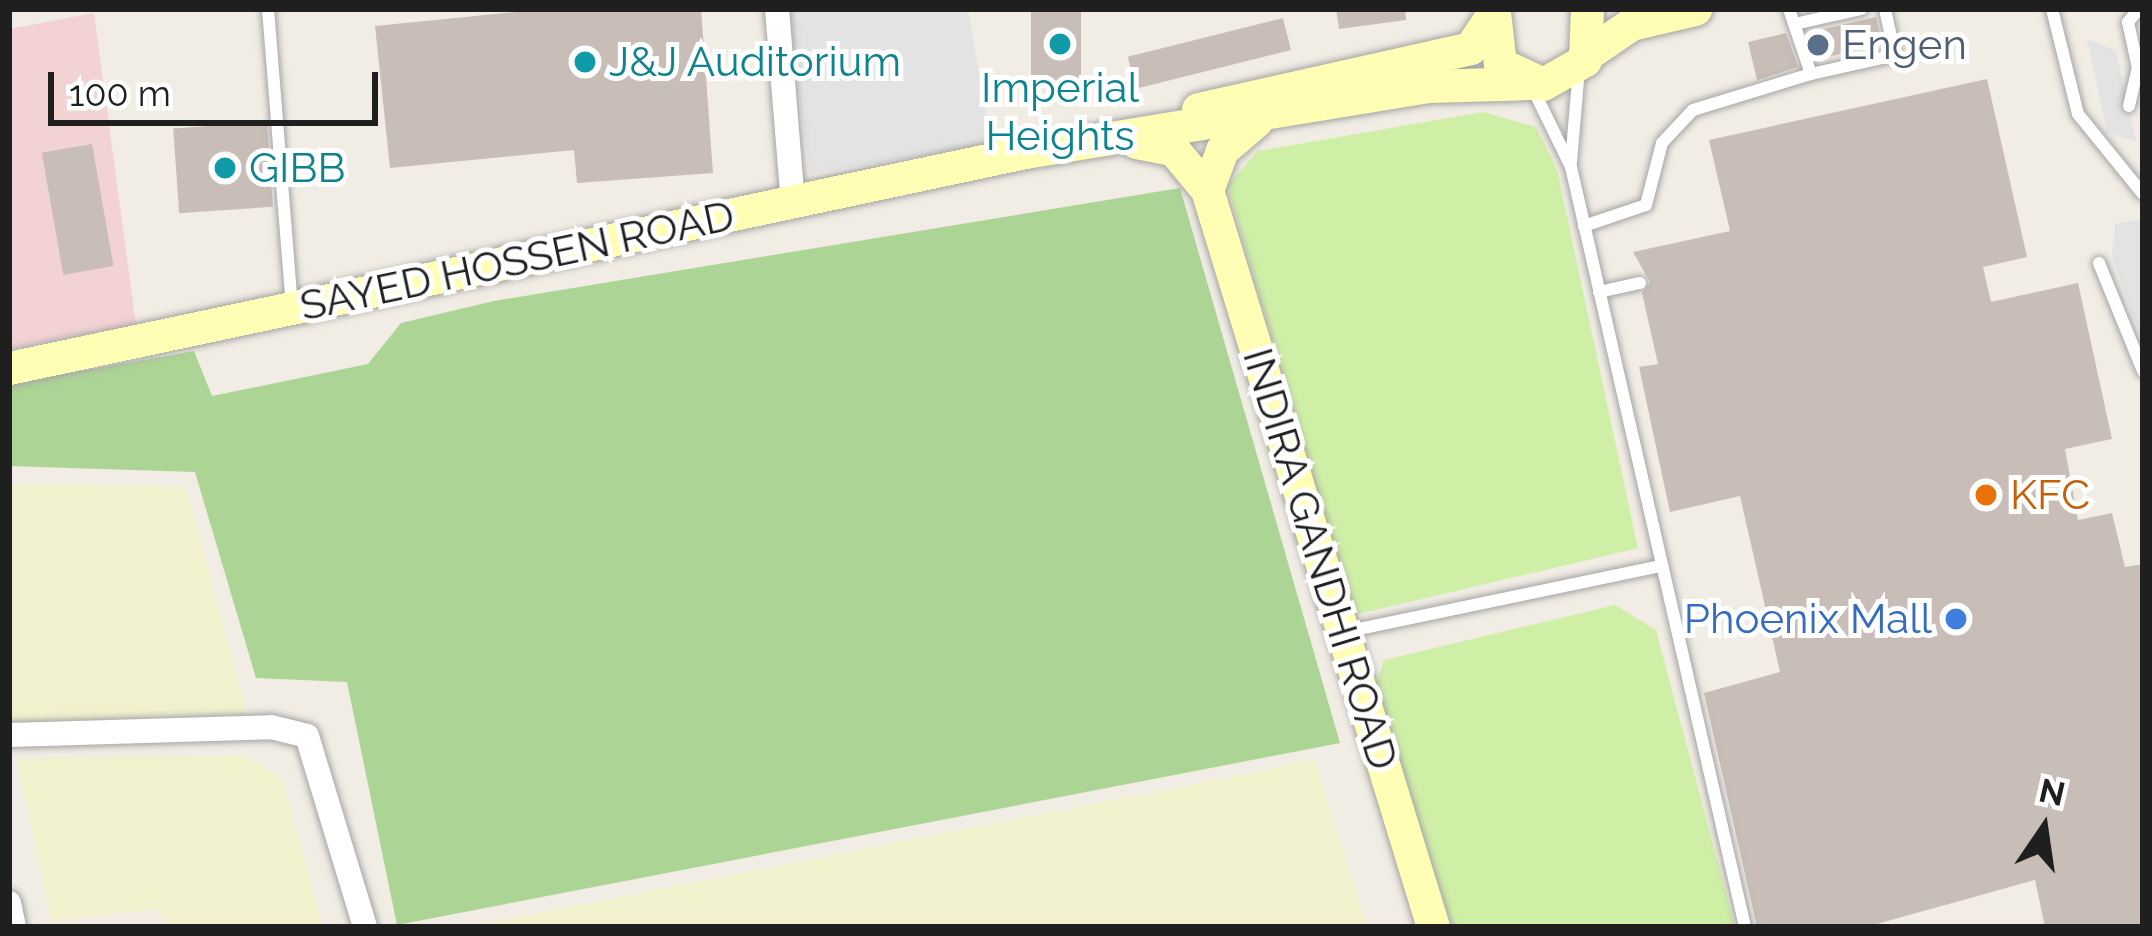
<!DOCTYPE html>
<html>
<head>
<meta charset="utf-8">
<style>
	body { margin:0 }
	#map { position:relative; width:2152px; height:936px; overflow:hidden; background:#f1ece4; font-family:Raleway,sans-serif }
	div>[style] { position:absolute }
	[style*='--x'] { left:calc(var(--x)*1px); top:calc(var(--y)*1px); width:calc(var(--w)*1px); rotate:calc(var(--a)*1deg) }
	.commercial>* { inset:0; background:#f3d2d3 }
	.farmland>* { inset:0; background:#f1f1ce }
	.grass>* { inset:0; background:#cfefa6 }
	.forest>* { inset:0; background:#acd495 }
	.parking>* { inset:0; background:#e3e3e3 }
	.building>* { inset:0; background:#c9beb7; transform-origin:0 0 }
	.roads { filter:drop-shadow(0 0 3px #a6a6a6) drop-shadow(0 0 3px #a6a6a6) }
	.lane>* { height:12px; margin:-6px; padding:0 6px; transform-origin:6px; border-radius:6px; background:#fff }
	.street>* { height:24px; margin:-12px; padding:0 12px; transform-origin:12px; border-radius:12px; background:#fff }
	.secondary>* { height:33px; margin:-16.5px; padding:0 16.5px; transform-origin:16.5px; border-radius:16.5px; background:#fffeb4 }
	.dots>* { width:33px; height:33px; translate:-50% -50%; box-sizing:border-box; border:6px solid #fff; border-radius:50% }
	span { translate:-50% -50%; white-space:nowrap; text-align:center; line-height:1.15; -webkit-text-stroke:10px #fff; paint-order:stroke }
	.service-label { font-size:42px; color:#4e5e75 }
	.left { translate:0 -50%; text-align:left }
	.culture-label { font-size:42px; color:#0d838f }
	.street-label { font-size:42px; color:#1f1f1f }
	.food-label { font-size:42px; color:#c56008 }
	.shop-label { font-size:42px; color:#366cbe }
	.right { translate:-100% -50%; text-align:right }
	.frame { position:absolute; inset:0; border:12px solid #1f1f1f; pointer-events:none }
	.north { position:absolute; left:1984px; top:768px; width:120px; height:120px; -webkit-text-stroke:9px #fff; paint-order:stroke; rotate:13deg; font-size:33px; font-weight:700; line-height:48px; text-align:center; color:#1f1f1f }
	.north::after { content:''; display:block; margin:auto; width:42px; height:54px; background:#1f1f1f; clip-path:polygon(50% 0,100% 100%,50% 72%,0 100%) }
	.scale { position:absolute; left:48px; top:72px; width:330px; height:54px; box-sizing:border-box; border:6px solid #1f1f1f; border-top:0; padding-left:15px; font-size:36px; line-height:42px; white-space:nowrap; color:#1f1f1f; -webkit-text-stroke:9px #fff; paint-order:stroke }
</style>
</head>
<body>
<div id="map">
	<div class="commercial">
		<div style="clip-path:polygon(94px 13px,136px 325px,9px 349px,9px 29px)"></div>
	</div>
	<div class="farmland">
		<div style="clip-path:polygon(9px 484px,186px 487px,247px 714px,9px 723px)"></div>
		<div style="clip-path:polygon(244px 755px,282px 778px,323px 927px,164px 927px,160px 909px,51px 921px,17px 759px)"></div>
		<div style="clip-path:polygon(1315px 760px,1367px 927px,468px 927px)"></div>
	</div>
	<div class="grass">
		<div style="clip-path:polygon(1483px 112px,1536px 127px,1557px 170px,1638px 548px,1354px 615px,1227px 186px,1258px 151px)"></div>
		<div style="clip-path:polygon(1615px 605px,1656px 630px,1735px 927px,1452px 927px,1375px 687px,1384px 660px)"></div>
	</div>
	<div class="forest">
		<div style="clip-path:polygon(1180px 188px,1340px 743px,397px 925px,347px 682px,256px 678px,195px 472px,9px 466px,9px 384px,194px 351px,212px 396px,368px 364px,401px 323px,494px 301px)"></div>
	</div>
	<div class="parking">
		<div style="clip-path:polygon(968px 9px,991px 144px,810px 174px,788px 11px)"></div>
		<div style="clip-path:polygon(2087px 39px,2116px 51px,2136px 142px,2107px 132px)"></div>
		<div style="clip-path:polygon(2143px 219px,2143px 343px,2112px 257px,2115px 224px)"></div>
	</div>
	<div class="building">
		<div style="clip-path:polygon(545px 9px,701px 9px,713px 173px,577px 183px,574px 150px,390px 168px,375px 26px)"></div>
		<div style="left:1031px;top:9px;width:50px;height:76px"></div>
		<div style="clip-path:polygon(1336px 9px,1405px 9px,1406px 20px,1339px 29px)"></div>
		<div style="left:1876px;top:17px;width:28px;height:70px;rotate:77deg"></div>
		<div style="left:1283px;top:18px;width:33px;height:160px;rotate:76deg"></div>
		<div style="clip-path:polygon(1786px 33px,1798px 67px,1757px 80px,1748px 42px)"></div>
		<div style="clip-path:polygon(1987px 79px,2027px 257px,1983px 267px,1991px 302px,2078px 283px,2112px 439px,2065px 449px,2078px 520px,2112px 513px,2125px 567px,2143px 564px,2143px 927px,2045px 927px,2035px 880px,1866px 927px,1757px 927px,1704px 693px,1780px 672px,1740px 496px,1670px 512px,1639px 367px,1658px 364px,1642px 293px,1650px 282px,1633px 252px,1730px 231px,1709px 140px)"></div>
		<div style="left:267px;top:122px;width:85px;height:94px;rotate:86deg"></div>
		<div style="left:92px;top:144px;width:124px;height:51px;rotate:80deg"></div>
	</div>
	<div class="roads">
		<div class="lane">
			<div style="--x:268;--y:9;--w:298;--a:85.4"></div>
			<div style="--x:2052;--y:9;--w:108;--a:76.1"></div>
			<div style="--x:2078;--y:114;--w:103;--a:50.9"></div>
			<div style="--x:1799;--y:23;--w:64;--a:-12.7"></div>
			<div style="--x:1811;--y:74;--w:86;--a:-12.7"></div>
			<div style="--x:1895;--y:55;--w:47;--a:-102.3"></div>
			<div style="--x:1532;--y:87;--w:89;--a:64"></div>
			<div style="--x:1571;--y:167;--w:780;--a:77.1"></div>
			<div style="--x:2129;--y:106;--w:39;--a:-77"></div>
			<div style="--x:2138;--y:68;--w:47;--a:-102.3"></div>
			<div style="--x:2128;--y:22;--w:17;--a:-50"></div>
			<div style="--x:1571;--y:162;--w:93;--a:-85.1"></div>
			<div style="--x:1584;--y:226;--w:65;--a:-18.7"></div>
			<div style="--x:1646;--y:205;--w:64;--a:-75.5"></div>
			<div style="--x:1662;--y:143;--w:45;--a:-46.8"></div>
			<div style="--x:1693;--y:110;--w:123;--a:-17"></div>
			<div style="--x:1811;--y:74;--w:69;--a:-108.7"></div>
			<div style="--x:2099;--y:263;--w:117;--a:67.8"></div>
			<div style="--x:1599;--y:292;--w:42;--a:-12.4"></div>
			<div style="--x:1345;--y:632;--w:323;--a:-11.8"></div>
		</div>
		<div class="street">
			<div style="--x:777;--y:9;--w:195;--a:85.3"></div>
			<div style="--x:9;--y:735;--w:262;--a:-1.7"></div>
			<div style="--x:271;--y:727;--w:37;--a:14"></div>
			<div style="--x:307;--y:736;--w:200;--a:73.1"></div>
			<div style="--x:9;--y:903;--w:25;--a:78"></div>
		</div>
		<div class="secondary">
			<div style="--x:1494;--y:12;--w:52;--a:83.4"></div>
			<div style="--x:1500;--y:64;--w:47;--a:24.9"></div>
			<div style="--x:1543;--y:84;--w:48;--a:-29.7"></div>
			<div style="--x:1585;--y:60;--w:51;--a:-87.8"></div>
			<div style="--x:1590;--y:52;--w:50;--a:-34.3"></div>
			<div style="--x:1631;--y:24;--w:66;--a:-13.2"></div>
			<div style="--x:1198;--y:109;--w:279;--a:-12.6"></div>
			<div style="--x:1470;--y:48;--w:41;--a:-55.9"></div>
			<div style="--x:1136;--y:142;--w:38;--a:11"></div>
			<div style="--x:1173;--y:149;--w:53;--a:50.3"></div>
			<div style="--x:1207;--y:190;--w:771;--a:72.95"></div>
			<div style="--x:1207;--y:190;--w:43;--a:-69.4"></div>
			<div style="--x:1222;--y:150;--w:45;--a:-40.5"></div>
			<div style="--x:9;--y:368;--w:1039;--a:-12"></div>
			<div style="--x:1025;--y:152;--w:409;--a:-9.3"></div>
			<div style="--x:1429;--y:86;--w:100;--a:-1.7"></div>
		</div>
	</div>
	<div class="dots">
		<div style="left:1060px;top:44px;background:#0f9aa8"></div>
		<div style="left:1818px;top:45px;background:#5c6f8a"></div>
		<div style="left:585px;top:62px;background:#0f9aa8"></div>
		<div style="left:225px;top:168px;background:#0f9aa8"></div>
		<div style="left:1986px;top:495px;background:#e8710a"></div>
		<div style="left:1956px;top:619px;background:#3f7fe0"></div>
	</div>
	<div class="service-label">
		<span class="left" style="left:1842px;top:45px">Engen</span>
	</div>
	<div class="culture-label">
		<span class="left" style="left:609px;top:62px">J&amp;J Auditorium</span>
		<span style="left:1060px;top:112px">Imperial<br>Heights</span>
		<span class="left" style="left:249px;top:168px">GIBB</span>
	</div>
	<div class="street-label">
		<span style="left:517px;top:261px;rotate:-12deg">SAYED HOSSEN ROAD</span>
		<span style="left:1320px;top:559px;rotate:73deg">INDIRA GANDHI ROAD</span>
	</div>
	<div class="food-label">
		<span class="left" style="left:2010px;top:495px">KFC</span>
	</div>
	<div class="shop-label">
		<span class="right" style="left:1932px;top:619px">Phoenix Mall</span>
	</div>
	<div class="frame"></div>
	<div class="north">N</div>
	<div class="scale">100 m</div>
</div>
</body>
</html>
